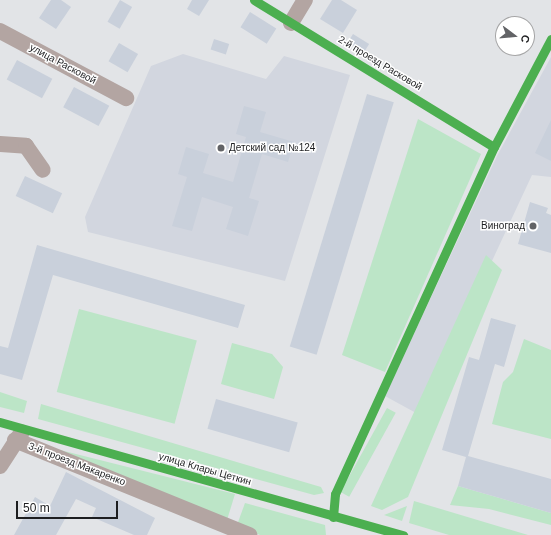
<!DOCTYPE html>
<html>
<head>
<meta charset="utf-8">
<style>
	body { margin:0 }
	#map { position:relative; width:551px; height:535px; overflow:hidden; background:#e2e4e7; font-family:Arial,sans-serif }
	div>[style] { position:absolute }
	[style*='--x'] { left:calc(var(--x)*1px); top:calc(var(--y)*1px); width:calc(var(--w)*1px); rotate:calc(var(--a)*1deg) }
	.built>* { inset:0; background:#d2d6df }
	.green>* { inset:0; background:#bce5c7; transform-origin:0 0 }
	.building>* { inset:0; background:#c9d0db; transform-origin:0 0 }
	.street>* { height:16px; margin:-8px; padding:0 8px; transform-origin:8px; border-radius:8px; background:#b3a5a2 }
	.fast>* { height:9px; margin:-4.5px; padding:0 4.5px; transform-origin:4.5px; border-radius:4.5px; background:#4caf50 }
	.dots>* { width:11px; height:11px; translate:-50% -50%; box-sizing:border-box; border:2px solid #fff; border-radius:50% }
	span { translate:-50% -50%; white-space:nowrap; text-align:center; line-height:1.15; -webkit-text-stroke:3px #fff; paint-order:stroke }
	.street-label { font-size:10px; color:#1d1e20 }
	.poi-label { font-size:10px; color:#1d1e20 }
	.left { translate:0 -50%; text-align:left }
	.right { translate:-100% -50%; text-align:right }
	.north { position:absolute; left:495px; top:16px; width:40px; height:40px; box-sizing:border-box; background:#fff; border:1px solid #a5a5a6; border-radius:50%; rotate:106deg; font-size:11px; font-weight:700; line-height:16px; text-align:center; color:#1d1e20 }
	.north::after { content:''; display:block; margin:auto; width:14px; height:18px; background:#626366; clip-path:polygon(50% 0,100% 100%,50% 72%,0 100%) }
	.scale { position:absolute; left:16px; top:501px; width:102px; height:18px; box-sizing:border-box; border:2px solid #1d1e20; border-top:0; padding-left:5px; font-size:12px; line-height:14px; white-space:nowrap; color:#1d1e20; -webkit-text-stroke:3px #fff; paint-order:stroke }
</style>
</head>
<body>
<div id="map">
	<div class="built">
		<div style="clip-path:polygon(183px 54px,266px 79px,284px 56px,350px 75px,285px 281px,88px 232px,85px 217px,151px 66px)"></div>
		<div style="clip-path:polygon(551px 57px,551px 177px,532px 175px,492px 261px,427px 419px,385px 396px,497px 156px)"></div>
	</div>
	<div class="green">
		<div style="clip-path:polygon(418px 119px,481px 154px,385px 372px,342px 355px)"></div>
		<div style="clip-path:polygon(486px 255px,502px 270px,408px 497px,382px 510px,371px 506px)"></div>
		<div style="left:79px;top:309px;width:122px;height:86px;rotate:15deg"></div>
		<div style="clip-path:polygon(524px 339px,551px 350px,551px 439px,492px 424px,503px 382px,513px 372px)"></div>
		<div style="clip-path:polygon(232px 343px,272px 354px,283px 367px,274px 399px,221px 384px)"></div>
		<div style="clip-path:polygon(0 392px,27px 401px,24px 413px,0 407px)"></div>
		<div style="clip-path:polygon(41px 404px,321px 487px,324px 493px,314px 495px,38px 419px)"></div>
		<div style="left:387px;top:408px;width:10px;height:96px;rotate:29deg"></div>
		<div style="clip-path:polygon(56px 449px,235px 494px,227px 520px)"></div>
		<div style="clip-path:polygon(458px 486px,551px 513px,551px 525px,489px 509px,450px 505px)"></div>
		<div style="clip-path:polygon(414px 501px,528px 535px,449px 535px,409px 523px)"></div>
		<div style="clip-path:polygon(245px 503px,325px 525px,326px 535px,260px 535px,237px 525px)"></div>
		<div style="clip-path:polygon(407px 506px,402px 521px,384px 515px)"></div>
	</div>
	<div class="building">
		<div style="clip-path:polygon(51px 0,61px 0,71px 7px,56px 29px,39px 18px)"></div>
		<div style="left:120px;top:0;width:14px;height:25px;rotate:30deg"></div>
		<div style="clip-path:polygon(192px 0,209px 0,199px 16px,187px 9px)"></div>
		<div style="clip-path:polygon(332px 0,341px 0,357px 10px,343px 33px,320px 19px)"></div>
		<div style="left:250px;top:12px;width:31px;height:18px;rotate:32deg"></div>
		<div style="left:353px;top:34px;width:19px;height:10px;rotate:32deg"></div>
		<div style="left:214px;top:39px;width:16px;height:11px;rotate:18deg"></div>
		<div style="left:119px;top:43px;width:22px;height:21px;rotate:30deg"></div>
		<div style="left:17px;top:60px;width:40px;height:22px;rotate:28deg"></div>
		<div style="left:74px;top:87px;width:40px;height:23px;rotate:28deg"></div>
		<div style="left:367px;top:94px;width:28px;height:264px;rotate:17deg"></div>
		<div style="clip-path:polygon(244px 106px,266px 112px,260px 132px,294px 142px,288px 162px,262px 154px,249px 198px,259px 201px,248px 236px,226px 229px,233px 207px,202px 197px,192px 231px,172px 226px,187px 177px,178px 174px,186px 147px,209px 154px,203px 173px,233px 182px,246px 137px,236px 134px)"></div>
		<div style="clip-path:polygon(551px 120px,551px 161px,535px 153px)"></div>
		<div style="left:25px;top:176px;width:41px;height:22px;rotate:25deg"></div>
		<div style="clip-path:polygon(530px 202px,548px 208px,546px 213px,551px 215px,551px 253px,518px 244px)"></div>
		<div style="clip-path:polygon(37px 245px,245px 305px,238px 328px,53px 275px,22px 380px,0 374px,0 346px,8px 348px)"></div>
		<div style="clip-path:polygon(491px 318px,516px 325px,504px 367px,495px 364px,468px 456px,551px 479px,551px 513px,458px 486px,466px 457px,442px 450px,469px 357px,479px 360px)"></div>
		<div style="left:216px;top:399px;width:85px;height:31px;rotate:16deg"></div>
		<div style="clip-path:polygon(66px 472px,155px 518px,147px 535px,134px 535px,92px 517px,96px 508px,76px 499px,56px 535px,14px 535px,35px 497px,50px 506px)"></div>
	</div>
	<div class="street">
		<div style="--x:291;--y:23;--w:27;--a:-59"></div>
		<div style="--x:0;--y:31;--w:143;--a:28"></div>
		<div style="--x:0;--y:144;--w:26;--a:4"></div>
		<div style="--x:26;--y:146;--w:29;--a:55"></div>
		<div style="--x:15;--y:440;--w:253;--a:22.1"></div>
		<div style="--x:0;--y:466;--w:40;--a:-57.1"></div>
	</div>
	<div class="fast">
		<div style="--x:254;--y:0;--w:281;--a:31.5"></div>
		<div style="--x:0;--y:422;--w:419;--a:15.7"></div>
		<div style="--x:333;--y:517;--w:23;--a:-85"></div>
		<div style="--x:335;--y:494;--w:382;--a:-65.4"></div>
		<div style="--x:494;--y:147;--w:122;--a:-62.2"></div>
	</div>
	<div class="dots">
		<div style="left:221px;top:148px;background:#626366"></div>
		<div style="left:533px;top:226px;background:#626366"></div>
	</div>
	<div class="street-label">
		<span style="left:380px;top:63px;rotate:31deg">2-й проезд Расковой</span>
		<span style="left:63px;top:64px;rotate:28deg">улица Расковой</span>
		<span style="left:77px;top:464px;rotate:21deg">3-й проезд Макаренко</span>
		<span style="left:205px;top:469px;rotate:16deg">улица Клары Цеткин</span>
	</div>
	<div class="poi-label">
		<span class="left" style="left:229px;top:148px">Детский сад №124</span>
		<span class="right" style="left:525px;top:226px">Виноград</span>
	</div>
	<div class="north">С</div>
	<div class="scale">50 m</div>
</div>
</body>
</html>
